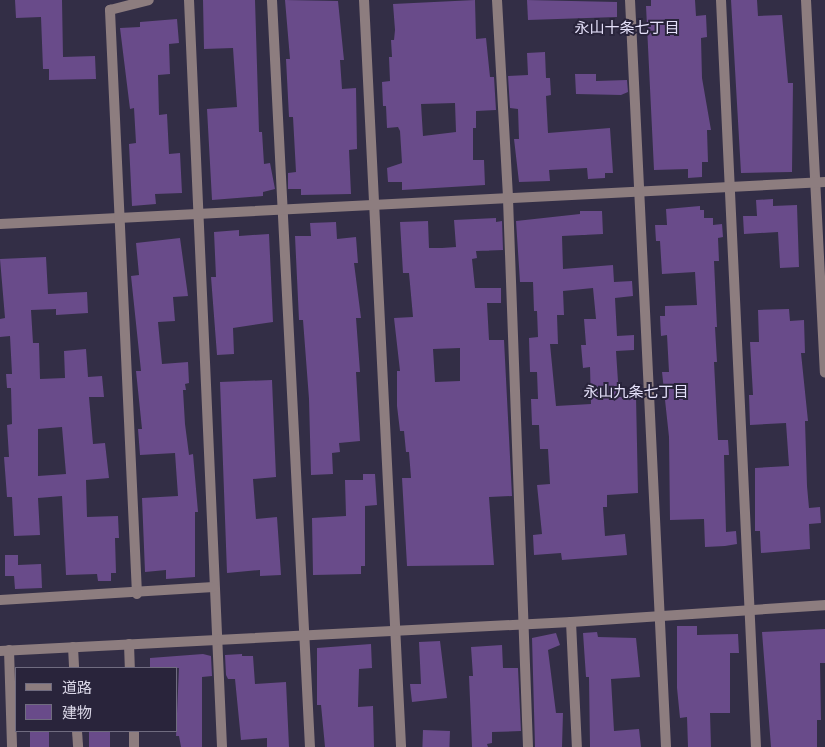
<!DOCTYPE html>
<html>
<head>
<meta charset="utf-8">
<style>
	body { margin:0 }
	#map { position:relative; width:825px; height:747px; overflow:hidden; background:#332e46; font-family:Quicksand,"Noto Sans JP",sans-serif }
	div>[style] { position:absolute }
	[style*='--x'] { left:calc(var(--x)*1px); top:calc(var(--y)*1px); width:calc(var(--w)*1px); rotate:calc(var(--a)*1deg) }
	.building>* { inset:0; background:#694b8a; transform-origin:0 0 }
	.minor>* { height:10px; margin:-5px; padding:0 5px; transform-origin:5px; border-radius:5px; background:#8d7d7f }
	span { translate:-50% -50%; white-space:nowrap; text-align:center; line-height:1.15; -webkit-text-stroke:4px #29243b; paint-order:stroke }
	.neighbourhood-label { font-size:15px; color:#e5e1fa }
	.legend { position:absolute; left:15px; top:667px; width:162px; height:65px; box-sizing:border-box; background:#29243b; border:1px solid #706c80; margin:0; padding:6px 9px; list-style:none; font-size:15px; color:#dad7e7 }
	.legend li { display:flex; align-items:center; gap:10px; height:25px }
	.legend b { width:25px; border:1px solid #706c80 }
</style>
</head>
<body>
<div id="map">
	<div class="building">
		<div style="clip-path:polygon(15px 0,62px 0,63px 57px,95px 56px,96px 79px,49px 80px,49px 69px,43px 69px,41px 17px,16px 18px)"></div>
		<div style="clip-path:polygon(203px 0,255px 0,259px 132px,262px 132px,264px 164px,270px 163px,275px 189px,263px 192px,263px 196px,212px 200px,207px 109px,237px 107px,233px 48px,204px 49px)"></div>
		<div style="clip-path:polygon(285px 0,338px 1px,344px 60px,340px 60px,342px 89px,356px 88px,357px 149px,349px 150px,351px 194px,301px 195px,301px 189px,288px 189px,288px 173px,296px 172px,293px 117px,289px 117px,286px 59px,290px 59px)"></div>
		<div style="clip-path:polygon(evenodd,475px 0,476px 39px,486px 38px,490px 77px,494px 77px,496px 110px,476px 111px,476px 128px,473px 128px,473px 160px,484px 160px,485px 185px,402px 190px,402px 182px,388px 182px,387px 168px,402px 163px,400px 131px,398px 127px,387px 128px,386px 106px,383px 106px,382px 82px,390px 81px,389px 57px,392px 57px,391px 40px,394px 40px,395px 30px,393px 4px,475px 0,455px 103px,456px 132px,423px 136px,421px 104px,455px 103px)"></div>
		<div style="clip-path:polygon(527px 0,617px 2px,617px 17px,528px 20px)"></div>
		<div style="clip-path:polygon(651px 0,695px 0,696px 16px,706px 15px,707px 37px,701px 38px,702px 78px,711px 130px,707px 130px,708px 162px,702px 162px,702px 177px,688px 178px,688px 169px,654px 170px,646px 6px,651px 6px)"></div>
		<div style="clip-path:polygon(731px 0,757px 0,758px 16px,782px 15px,788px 83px,793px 83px,792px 172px,741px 173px)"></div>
		<div style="clip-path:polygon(177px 19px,179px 43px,169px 44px,170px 74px,158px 75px,159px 115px,167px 114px,169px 154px,180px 153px,182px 193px,155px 194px,156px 204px,132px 206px,129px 144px,136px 143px,134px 108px,130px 109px,120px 28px,140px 27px,140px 22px)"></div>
		<div style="clip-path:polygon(545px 52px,546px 78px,550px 78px,551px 95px,546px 96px,548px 133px,610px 128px,613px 173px,605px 173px,605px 178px,588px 179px,587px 168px,549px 170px,550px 181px,519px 182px,514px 139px,519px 139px,518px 109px,510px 108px,508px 76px,528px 75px,527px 53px)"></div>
		<div style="clip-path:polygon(575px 74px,596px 74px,596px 81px,627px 80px,628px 92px,621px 95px,576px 94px)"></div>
		<div style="clip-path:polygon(773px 199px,773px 206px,797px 205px,799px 267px,780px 268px,778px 232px,744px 234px,743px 216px,757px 216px,756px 200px)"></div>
		<div style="clip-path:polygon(700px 206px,700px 210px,704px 210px,704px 218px,713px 218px,713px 225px,722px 224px,723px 237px,718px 238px,719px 261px,714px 261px,717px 327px,715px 327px,717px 362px,714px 362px,718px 440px,728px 440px,729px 455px,724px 455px,726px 532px,736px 531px,737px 544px,725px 546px,705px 547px,704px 519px,670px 520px,669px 437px,662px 372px,669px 372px,667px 335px,661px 336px,660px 316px,665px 316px,665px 306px,697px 305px,695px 272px,662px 274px,660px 241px,656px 241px,655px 225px,667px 225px,666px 209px)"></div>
		<div style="clip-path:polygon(evenodd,580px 211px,602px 211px,603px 234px,562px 236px,563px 269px,613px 265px,614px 282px,632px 281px,633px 296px,615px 298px,617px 336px,634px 335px,634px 350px,616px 351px,619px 397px,636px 396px,638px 493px,607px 495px,607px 507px,603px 507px,605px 536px,625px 534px,627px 555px,562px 560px,561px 553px,534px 555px,533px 535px,542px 534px,537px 485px,550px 484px,548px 449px,540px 449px,539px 425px,532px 425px,531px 399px,538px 399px,537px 372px,530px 372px,529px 338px,538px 337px,537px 311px,534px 311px,533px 282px,520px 282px,516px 221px,580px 214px,580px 211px,593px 288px,596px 319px,584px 319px,586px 345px,581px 345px,583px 368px,590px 367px,591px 404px,556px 406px,550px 344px,558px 344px,557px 315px,564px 315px,563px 291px,593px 288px)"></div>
		<div style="clip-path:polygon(evenodd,496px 218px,496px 222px,502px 221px,503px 250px,476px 251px,477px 258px,472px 259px,475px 288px,501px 288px,501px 303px,487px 303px,489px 340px,504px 340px,512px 496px,489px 497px,494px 565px,407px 566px,402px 478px,411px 478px,409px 452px,406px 452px,404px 431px,400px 431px,397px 406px,397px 371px,400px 371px,394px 318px,413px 317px,409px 273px,403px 273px,400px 222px,428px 221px,429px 248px,442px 248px,456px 247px,454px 220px,496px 218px,460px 348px,460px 381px,435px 382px,433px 349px,460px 348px)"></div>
		<div style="clip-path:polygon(336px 222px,337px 239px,356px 237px,358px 263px,354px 263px,361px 318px,356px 318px,360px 372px,356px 372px,360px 441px,339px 443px,340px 452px,332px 453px,333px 474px,311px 475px,309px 399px,303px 320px,299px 320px,295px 236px,311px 236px,310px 223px)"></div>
		<div style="clip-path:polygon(239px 230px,239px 236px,269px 234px,273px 322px,233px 328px,234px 354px,217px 355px,211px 277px,216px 277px,214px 232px)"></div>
		<div style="clip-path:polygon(180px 238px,188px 296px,173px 297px,175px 321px,158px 322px,162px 364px,188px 362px,189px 383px,185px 384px,186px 390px,183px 390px,185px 424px,189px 455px,193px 454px,198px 512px,195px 512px,195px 577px,166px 579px,166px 570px,145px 572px,142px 498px,178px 496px,175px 453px,140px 455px,138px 429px,142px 429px,136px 371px,141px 371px,131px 276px,139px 275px,136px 243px)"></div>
		<div style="clip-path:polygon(evenodd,46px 257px,48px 294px,87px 292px,88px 313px,56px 315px,56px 309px,31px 310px,33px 343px,39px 343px,40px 379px,65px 378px,64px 351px,86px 349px,88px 377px,102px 376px,104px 397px,89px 397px,93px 444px,105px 443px,109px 478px,86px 480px,87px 517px,118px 516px,119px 538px,115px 538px,116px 573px,111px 573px,111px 581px,98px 581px,97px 574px,66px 575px,62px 496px,38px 498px,40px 535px,14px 536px,12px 497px,7px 497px,4px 457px,9px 457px,7px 425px,12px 424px,11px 388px,7px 388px,6px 374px,12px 374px,10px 336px,0 337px,0 319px,5px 318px,0 259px,46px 257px,62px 427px,66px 474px,38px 476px,38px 429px,62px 427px)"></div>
		<div style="clip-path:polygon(789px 309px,790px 321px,804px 320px,805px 353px,801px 353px,808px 421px,805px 421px,807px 486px,809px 508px,820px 507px,821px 523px,809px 524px,810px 549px,761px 553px,760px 531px,755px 531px,755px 468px,789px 466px,786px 423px,750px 425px,749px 395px,753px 395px,750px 342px,759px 342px,758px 310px)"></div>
		<div style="clip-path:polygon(272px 380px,276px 477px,253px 479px,256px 519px,277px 517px,281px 575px,260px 576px,260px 570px,227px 573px,220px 382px)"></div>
		<div style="clip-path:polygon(363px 474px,375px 474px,377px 505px,365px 506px,365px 566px,361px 566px,361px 574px,313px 575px,312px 518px,346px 516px,345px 480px,363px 480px)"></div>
		<div style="clip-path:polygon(5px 555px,18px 555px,18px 565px,41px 564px,42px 588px,15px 589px,14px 576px,5px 576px)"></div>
		<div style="clip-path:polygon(677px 626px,697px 626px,697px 635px,738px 634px,739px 653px,730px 653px,730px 713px,710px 713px,711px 747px,688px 747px,687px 717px,680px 718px,677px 688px)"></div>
		<div style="clip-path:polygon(825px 629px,825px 663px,820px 663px,821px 720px,817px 720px,817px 747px,771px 747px,762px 632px)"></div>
		<div style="clip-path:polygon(597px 632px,598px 637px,636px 638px,640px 677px,611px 679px,614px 731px,639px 729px,641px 747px,590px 747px,589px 677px,586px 677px,583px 633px)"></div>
		<div style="clip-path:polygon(556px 633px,560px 645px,548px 650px,556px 713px,563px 713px,562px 747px,535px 747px,532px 638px)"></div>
		<div style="clip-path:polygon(440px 641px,447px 698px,412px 702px,410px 684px,421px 684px,419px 642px)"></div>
		<div style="clip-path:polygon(371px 644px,372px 668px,359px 669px,358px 707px,373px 706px,374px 747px,325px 747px,321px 705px,317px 705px,317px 648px)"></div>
		<div style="clip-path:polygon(502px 645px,503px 668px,518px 668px,521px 731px,492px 732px,492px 743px,487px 744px,488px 747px,472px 747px,469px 676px,473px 676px,471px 647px)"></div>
		<div style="clip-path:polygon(203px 654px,211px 656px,212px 676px,202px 677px,202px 747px,181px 747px,179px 736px,176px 736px,179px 668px,150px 668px,150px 658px)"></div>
		<div style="clip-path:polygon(242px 654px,242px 656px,253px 656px,255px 684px,286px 682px,289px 747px,267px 747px,267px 738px,241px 740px,235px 679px,228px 679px,226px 675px,225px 655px)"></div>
		<div style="left:423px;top:730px;width:27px;height:17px;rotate:2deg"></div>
		<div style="left:30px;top:731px;width:19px;height:16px"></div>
		<div style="left:89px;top:731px;width:21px;height:16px"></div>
	</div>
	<div class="minor">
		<div style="--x:189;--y:0;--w:748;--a:87.47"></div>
		<div style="--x:272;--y:0;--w:748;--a:87.09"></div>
		<div style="--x:364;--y:0;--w:748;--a:87.16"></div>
		<div style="--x:497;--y:0;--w:199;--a:86.8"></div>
		<div style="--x:508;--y:199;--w:548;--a:87.91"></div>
		<div style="--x:630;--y:0;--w:748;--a:87.24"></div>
		<div style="--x:721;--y:0;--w:748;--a:87.32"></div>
		<div style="--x:806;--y:0;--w:373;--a:87.1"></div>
		<div style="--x:0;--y:224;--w:826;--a:-2.91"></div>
		<div style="--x:137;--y:594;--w:585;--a:-92.65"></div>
		<div style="--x:110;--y:10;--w:40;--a:-14.4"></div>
		<div style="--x:0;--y:600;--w:214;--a:-3.5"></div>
		<div style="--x:571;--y:622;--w:125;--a:87.3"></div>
		<div style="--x:129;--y:644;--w:24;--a:88"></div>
		<div style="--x:73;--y:647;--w:21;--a:87"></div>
		<div style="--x:9;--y:650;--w:97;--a:88.2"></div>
		<div style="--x:0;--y:651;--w:572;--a:-2.91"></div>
		<div style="--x:571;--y:622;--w:255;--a:-3.8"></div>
		<div style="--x:77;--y:731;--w:16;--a:86"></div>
		<div style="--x:134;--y:731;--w:16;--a:90"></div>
	</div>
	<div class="neighbourhood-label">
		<span style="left:627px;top:28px">永山十条七丁目</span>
		<span style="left:636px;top:392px">永山九条七丁目</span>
	</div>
	<ul class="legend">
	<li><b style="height:6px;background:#8d7d7f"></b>道路</li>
	<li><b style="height:14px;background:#694b8a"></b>建物</li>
	</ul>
</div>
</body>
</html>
